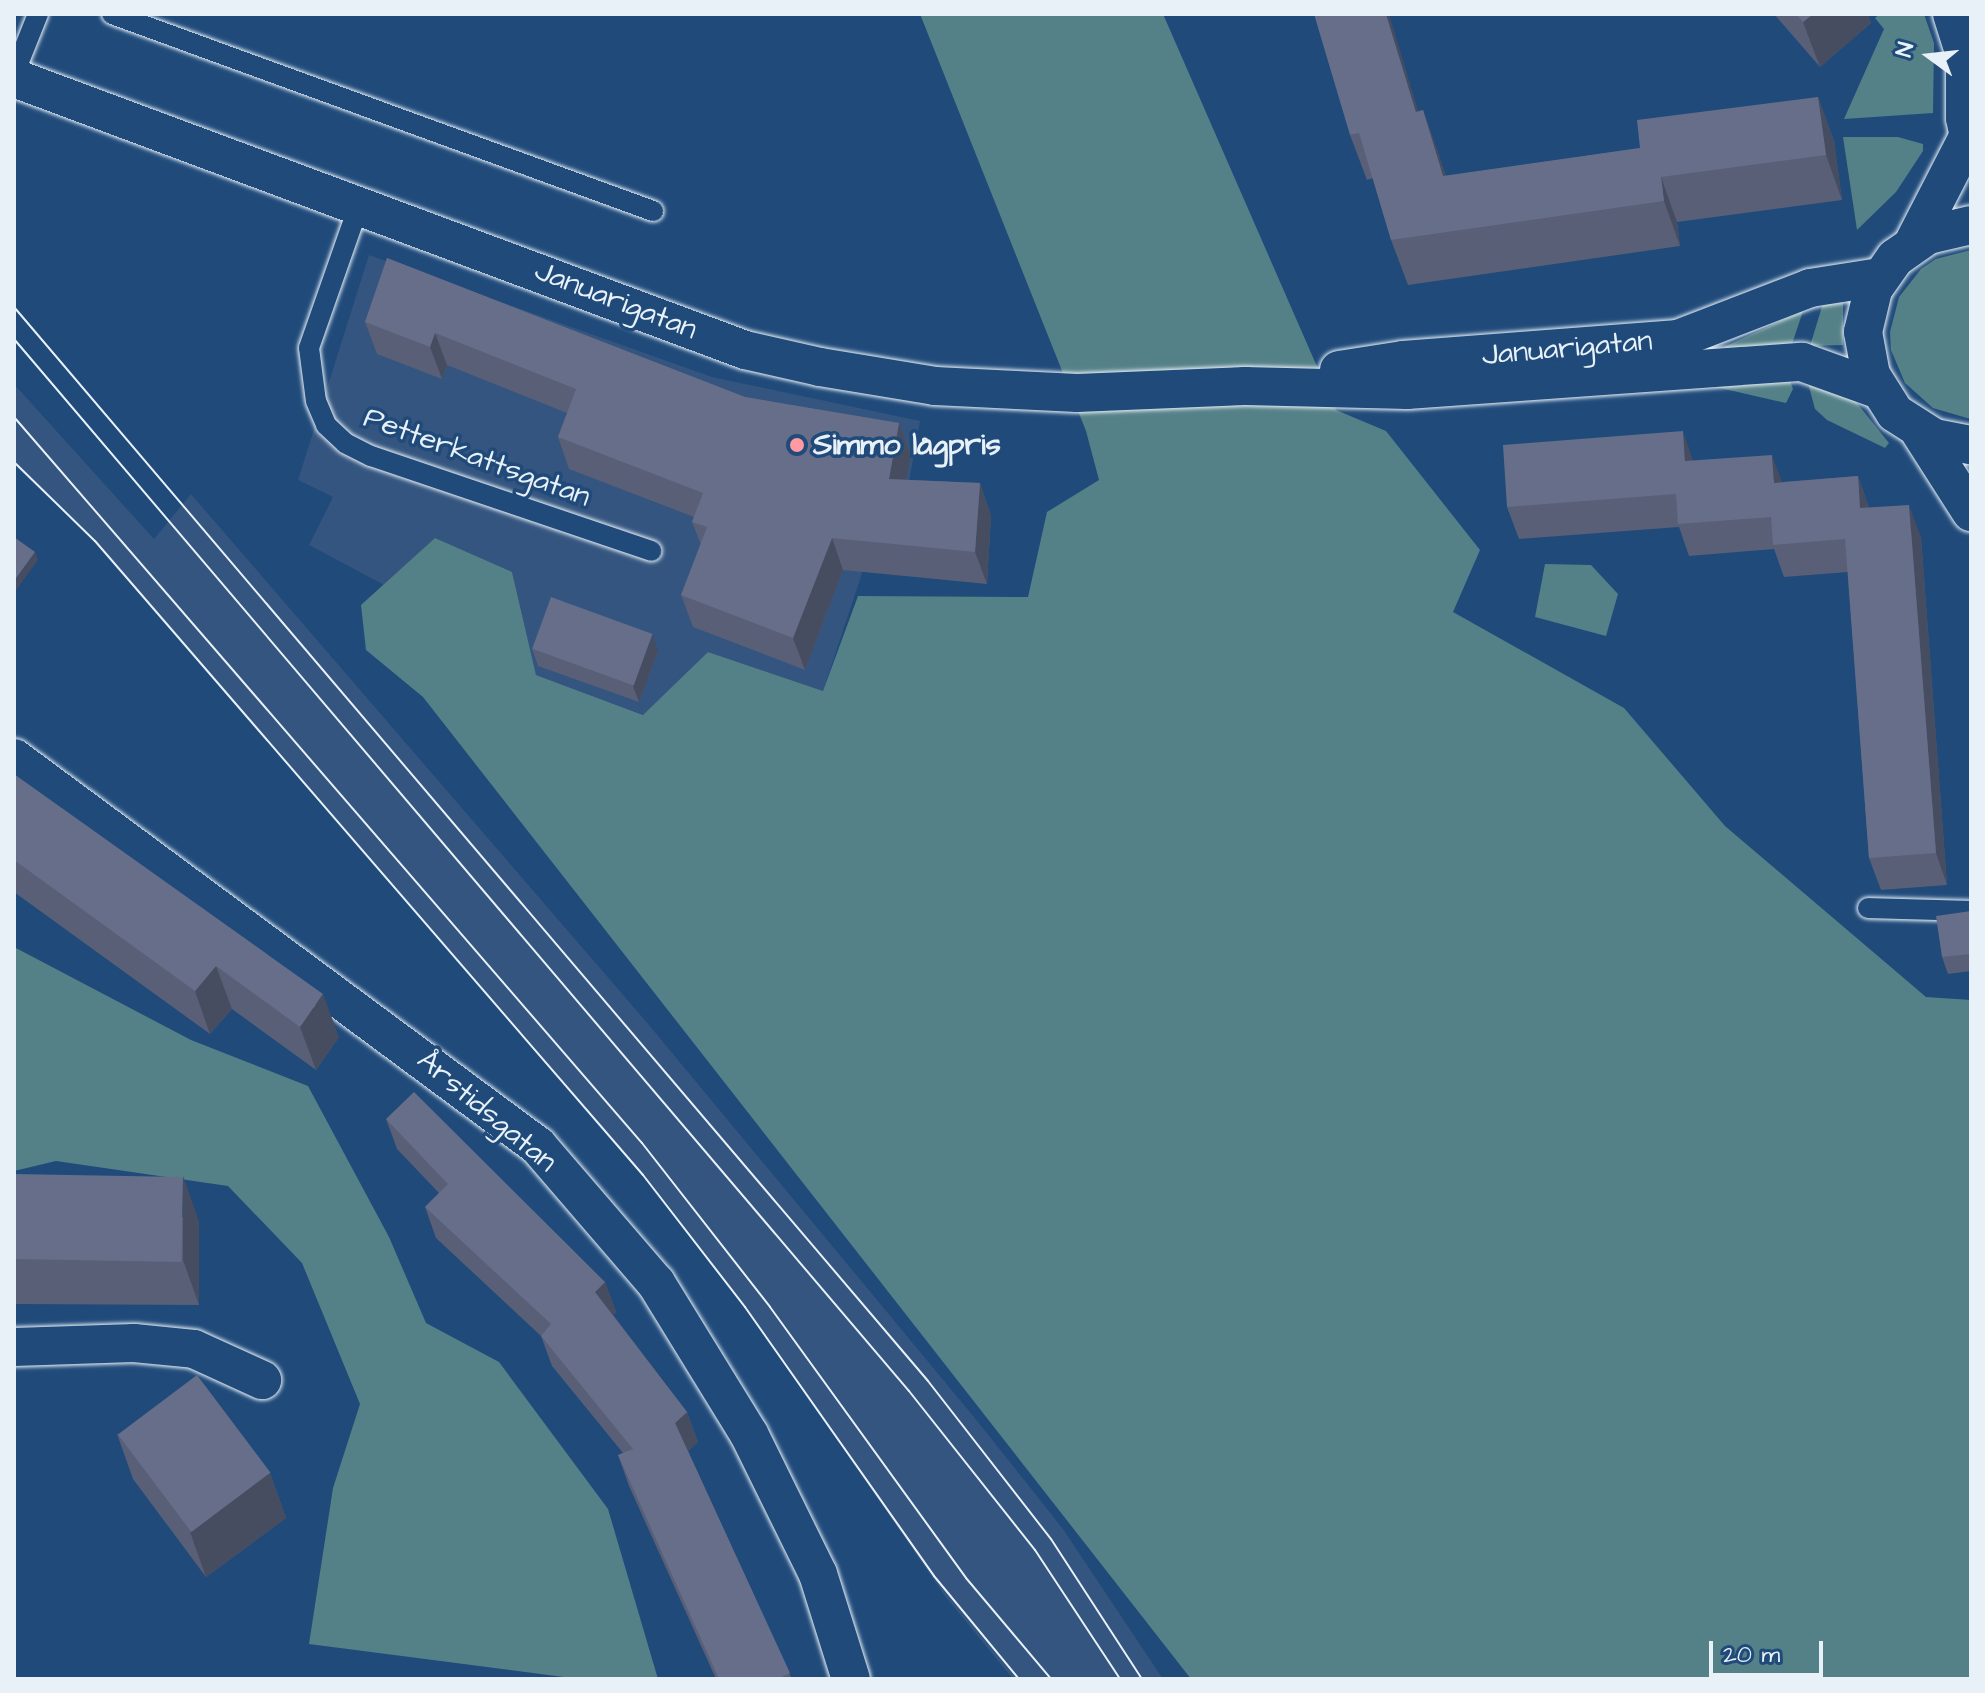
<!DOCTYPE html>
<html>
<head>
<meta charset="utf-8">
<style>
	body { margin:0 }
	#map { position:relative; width:1985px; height:1693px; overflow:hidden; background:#1f4a7a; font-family:"Architects Daughter",sans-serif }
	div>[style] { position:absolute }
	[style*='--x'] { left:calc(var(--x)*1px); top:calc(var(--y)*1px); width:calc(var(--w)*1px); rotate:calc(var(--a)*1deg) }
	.built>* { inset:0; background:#34557f }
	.green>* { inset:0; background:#548087 }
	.roads { filter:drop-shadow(0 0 2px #e8f1f8) drop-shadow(0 0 2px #e8f1f8) }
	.service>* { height:20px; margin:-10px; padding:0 10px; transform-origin:10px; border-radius:10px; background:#1f4a7a }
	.minor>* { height:38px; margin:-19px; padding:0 19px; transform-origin:19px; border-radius:19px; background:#1f4a7a }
	.tram>* { height:2px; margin:-1px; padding:0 1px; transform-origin:1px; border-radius:1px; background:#e8f1f8 }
	.wall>* { inset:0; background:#585f77 }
	.shaded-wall>* { inset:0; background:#474d61 }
	.building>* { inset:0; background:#666e8a; transform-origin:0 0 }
	.dots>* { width:22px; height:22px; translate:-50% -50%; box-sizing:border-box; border:4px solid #1f4a7a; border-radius:50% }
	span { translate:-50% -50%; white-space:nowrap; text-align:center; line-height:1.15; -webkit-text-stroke:7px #1f4a7a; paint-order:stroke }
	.street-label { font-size:30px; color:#e8f1f8 }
	.poi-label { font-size:30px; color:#e8f1f8; font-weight:700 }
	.left { translate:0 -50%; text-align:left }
	.frame { position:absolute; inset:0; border:16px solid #e8f1f8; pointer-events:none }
	.north { position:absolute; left:1889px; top:16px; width:80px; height:80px; -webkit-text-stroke:6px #1f4a7a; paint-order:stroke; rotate:285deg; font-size:22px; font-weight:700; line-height:32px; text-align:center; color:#e8f1f8 }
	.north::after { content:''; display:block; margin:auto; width:28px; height:36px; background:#e8f1f8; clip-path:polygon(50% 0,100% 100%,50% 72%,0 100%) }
	.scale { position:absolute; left:1709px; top:1641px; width:114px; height:36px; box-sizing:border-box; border:4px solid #e8f1f8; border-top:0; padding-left:10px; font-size:24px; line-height:28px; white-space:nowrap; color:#e8f1f8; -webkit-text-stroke:6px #1f4a7a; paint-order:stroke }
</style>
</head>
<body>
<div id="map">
	<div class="built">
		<div style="clip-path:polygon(369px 255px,712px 377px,920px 421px,903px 515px,879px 522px,823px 691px,708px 652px,644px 715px,536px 675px,512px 572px,435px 538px,384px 585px,309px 545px,333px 497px,298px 480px)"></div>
		<div style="clip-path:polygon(14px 384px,154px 539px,191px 494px,649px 1025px,974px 1417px,1063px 1529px,1163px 1679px,1013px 1679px,945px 1596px,745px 1307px,643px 1175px,95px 541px,14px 465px)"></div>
	</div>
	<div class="green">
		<div style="clip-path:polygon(920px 14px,1163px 14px,1336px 410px,1386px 431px,1480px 550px,1453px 612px,1624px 708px,1725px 826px,1926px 997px,1971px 1000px,1971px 1679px,1191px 1679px,423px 697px,366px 650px,361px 605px,435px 538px,512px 572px,536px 675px,643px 715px,708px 652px,823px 691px,858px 596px,1028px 597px,1047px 512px,1099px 480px,1086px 431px)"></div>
		<div style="clip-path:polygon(1880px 14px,1924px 14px,1934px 43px,1933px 113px,1844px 119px,1884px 29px,1875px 18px)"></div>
		<div style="clip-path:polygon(1898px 137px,1923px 144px,1923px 151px,1896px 192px,1857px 230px,1843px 137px)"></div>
		<div style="clip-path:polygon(1971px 250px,1971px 418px,1967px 418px,1933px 408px,1905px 383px,1891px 350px,1890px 332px,1899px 297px,1921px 269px,1936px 259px)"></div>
		<div style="clip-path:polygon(1843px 298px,1843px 345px,1810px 346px,1824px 300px)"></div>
		<div style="clip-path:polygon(1803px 311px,1791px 347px,1723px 350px,1726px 346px)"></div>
		<div style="clip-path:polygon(1788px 375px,1793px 389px,1786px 403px,1716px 387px)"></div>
		<div style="clip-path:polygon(1808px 383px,1848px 392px,1889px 443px,1885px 448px,1827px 420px,1815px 409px)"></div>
		<div style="clip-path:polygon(1545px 564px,1591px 565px,1618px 594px,1606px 636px,1535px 617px)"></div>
		<div style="clip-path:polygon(14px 947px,191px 1040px,308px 1086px,389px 1237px,426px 1323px,499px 1362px,608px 1509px,658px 1679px,579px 1679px,309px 1644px,333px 1488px,360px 1404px,302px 1263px,228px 1186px,56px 1161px,14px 1171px)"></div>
	</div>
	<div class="roads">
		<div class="service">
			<div style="--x:112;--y:14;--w:576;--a:20.01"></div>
			<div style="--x:14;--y:74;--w:65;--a:-68.2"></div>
			<div style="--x:359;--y:205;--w:151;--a:109.3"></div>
			<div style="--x:309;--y:348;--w:53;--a:82.5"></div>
			<div style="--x:316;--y:401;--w:26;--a:67"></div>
			<div style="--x:326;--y:425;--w:26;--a:43"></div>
			<div style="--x:345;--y:443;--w:29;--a:27"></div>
			<div style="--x:371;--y:456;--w:296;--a:18.7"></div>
			<div style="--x:1868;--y:908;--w:103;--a:1.7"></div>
		</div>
		<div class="minor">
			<div style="--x:1952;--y:14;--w:43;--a:72.4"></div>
			<div style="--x:1965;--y:55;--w:63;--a:90"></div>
			<div style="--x:1965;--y:118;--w:29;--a:78"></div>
			<div style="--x:14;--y:78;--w:780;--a:20.41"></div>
			<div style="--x:745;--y:350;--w:77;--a:12.8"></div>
			<div style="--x:820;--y:367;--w:117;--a:9.4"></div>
			<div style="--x:935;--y:386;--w:142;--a:2.8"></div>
			<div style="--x:1077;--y:393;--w:168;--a:-2.4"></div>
			<div style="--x:1245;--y:386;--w:162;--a:1.4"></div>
			<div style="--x:1407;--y:390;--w:396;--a:-4.1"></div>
			<div style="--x:1802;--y:362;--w:80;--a:19.8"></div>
			<div style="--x:1971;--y:225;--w:44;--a:166.9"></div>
			<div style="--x:1928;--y:235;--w:40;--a:145.1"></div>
			<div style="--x:1895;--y:258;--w:39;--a:125"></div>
			<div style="--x:1873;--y:290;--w:43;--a:103.4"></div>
			<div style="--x:1863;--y:332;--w:44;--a:79.5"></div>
			<div style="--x:1871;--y:375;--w:45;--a:57.7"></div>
			<div style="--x:1895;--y:413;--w:46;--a:32.7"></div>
			<div style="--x:1934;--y:438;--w:38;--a:11"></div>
			<div style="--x:1914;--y:242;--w:116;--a:-62.8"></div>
			<div style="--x:1339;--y:370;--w:65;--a:-8.9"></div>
			<div style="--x:1403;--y:360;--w:276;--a:-4.4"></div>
			<div style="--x:1678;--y:339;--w:142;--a:-21.1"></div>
			<div style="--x:1810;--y:288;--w:71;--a:-8.9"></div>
			<div style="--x:1920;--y:432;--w:95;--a:57.5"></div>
			<div style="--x:14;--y:758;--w:652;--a:36.52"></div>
			<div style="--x:538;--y:1146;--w:181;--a:49.3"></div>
			<div style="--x:656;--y:1283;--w:177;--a:58.4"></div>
			<div style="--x:749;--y:1434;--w:156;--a:63.8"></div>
			<div style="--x:818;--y:1574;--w:110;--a:72.6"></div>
			<div style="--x:14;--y:1347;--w:120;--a:-1.9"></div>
			<div style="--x:134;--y:1343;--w:60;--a:5.7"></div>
			<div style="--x:194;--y:1349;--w:75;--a:24.5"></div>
		</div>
	</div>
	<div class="tram">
		<div style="--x:14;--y:307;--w:1410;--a:49.6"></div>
		<div style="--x:928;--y:1381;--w:200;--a:52.1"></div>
		<div style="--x:1051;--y:1539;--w:167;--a:57"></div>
		<div style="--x:14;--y:339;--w:1381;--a:49.61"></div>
		<div style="--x:909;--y:1391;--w:203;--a:51.6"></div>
		<div style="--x:1035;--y:1550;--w:154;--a:56.6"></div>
		<div style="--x:14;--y:417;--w:960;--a:49.14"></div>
		<div style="--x:642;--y:1143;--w:208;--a:52"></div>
		<div style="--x:770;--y:1307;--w:334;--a:54.1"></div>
		<div style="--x:966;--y:1578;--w:132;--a:49.9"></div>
		<div style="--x:14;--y:462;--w:113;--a:44.3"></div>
		<div style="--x:95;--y:541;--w:838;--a:49.16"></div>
		<div style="--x:643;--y:1175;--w:167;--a:52.3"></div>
		<div style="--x:745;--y:1307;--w:329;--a:54.9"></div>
		<div style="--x:934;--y:1576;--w:134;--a:50.5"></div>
	</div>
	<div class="wall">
		<div style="clip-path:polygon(1774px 14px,1868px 14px,1871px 23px,1820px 67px)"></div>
		<div style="clip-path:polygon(1818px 97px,1834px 141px,1842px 200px,1677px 222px,1680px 246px,1408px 285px,1391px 240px,1373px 178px,1367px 180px,1350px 135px,1423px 110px,1446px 176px,1640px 148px)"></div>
		<div style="clip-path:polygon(387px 258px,745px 397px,899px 423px,911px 455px,906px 480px,980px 483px,991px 516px,987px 584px,843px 570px,805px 670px,693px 627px,681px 595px,701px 545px,692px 522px,694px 517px,569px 469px,558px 437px,567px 413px,447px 365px,442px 379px,377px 354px,365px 322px)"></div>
		<div style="clip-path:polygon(1694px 461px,1782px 482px,1858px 476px,1869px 508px,1921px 537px,1947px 885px,1881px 890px,1869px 858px,1848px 572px,1784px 577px,1774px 549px,1689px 556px,1679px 527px,1519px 539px,1507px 507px)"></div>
		<div style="clip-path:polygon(532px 649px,658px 651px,639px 702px,538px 666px)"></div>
		<div style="clip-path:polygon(14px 774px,339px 1037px,316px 1070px,232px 1009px,210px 1034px,14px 892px)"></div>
		<div style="clip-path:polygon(1971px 911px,1971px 971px,1948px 974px,1942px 957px)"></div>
		<div style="clip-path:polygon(386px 1119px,605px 1282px,616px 1312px,613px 1315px,687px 1412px,698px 1442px,688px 1451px,792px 1679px,716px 1679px,629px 1486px,618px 1455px,623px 1453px,552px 1366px,541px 1336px,436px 1238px,425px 1207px,439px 1193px,397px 1149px)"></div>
		<div style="clip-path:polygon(14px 1174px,199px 1221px,199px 1305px,14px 1304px)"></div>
		<div style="clip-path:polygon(117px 1434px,270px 1473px,286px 1518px,206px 1577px,133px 1479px)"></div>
	</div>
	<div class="shaded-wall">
		<div style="clip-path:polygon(1386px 14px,1389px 14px,1432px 157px,1416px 112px)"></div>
		<div style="clip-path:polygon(1813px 14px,1868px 14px,1871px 23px,1820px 67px,1803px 22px)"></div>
		<div style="clip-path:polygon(1818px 97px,1834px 141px,1842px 200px,1826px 155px)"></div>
		<div style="clip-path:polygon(1423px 110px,1439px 155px,1460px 221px,1443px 176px)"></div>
		<div style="clip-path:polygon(1661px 177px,1677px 222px,1680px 246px,1664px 201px)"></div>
		<div style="clip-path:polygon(435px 333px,447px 365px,442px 379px,430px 347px)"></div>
		<div style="clip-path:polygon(899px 423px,911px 455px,900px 511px,889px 479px)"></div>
		<div style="clip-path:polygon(1683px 431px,1694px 463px,1685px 461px)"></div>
		<div style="clip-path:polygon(1772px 455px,1784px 487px,1774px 483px)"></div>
		<div style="clip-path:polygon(1858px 476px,1869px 508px,1860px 508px)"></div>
		<div style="clip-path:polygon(980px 483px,991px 516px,987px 584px,975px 552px)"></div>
		<div style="clip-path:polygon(1909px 505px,1921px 537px,1947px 885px,1936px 853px)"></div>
		<div style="clip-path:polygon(832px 538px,843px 570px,805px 670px,793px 638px)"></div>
		<div style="clip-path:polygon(35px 552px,38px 560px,14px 593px,14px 581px)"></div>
		<div style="clip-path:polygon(652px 634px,658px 651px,639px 702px,633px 686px)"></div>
		<div style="clip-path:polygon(216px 966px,232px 1009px,210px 1034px,195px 991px)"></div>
		<div style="clip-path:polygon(323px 994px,339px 1037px,316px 1070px,300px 1027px)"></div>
		<div style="clip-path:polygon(183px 1176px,199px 1221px,199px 1305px,183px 1260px)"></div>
		<div style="clip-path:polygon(605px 1282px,616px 1312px,606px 1322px,595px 1292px)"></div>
		<div style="clip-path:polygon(687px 1412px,698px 1442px,686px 1453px,675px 1423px)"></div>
		<div style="clip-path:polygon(270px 1473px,286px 1518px,206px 1577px,190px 1532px)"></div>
	</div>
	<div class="building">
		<div style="clip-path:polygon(1314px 14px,1386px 14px,1416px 112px,1423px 110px,1443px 176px,1640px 148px,1637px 120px,1818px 97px,1826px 155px,1661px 177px,1664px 201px,1391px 240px,1359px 133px,1350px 135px)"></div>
		<div style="clip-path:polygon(1796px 14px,1813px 14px,1803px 22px)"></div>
		<div style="clip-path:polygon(387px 258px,745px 397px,899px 423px,889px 479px,980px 483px,975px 552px,832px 538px,793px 638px,681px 595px,707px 527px,692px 522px,703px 493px,558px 437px,576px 389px,435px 333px,430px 347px,365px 322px)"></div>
		<div style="clip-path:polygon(1683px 431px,1685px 461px,1772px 455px,1774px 483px,1858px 476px,1860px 508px,1909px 505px,1936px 853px,1869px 858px,1845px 539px,1773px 545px,1771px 517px,1678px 524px,1676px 494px,1507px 507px,1503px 445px)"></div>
		<div style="clip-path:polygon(14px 537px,35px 552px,14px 581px)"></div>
		<div style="left:551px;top:597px;width:108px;height:55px;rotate:20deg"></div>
		<div style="clip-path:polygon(14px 774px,323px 994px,300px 1027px,216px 966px,195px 991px,14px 860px)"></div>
		<div style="clip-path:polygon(1971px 911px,1971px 954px,1942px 957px,1936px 916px)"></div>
		<div style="clip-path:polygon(414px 1092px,605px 1282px,595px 1292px,687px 1412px,675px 1423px,790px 1673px,778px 1679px,719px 1679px,618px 1455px,633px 1449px,541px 1336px,551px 1324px,425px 1207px,448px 1184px,386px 1119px)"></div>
		<div style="left:14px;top:1174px;width:169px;height:85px;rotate:1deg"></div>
		<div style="left:197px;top:1375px;width:122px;height:99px;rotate:53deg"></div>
	</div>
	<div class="dots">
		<div style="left:797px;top:445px;background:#ff9aa2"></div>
	</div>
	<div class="street-label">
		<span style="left:616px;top:300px;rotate:21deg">Januarigatan</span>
		<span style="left:1567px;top:348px;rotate:-5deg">Januarigatan</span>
		<span style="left:477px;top:457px;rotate:20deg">Petterkattsgatan</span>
		<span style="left:487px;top:1111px;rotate:40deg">Årstidsgatan</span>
	</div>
	<div class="poi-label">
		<span class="left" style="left:813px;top:445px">Simmo lågpris</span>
	</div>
	<div class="frame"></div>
	<div class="north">N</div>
	<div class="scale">20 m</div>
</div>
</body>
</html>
